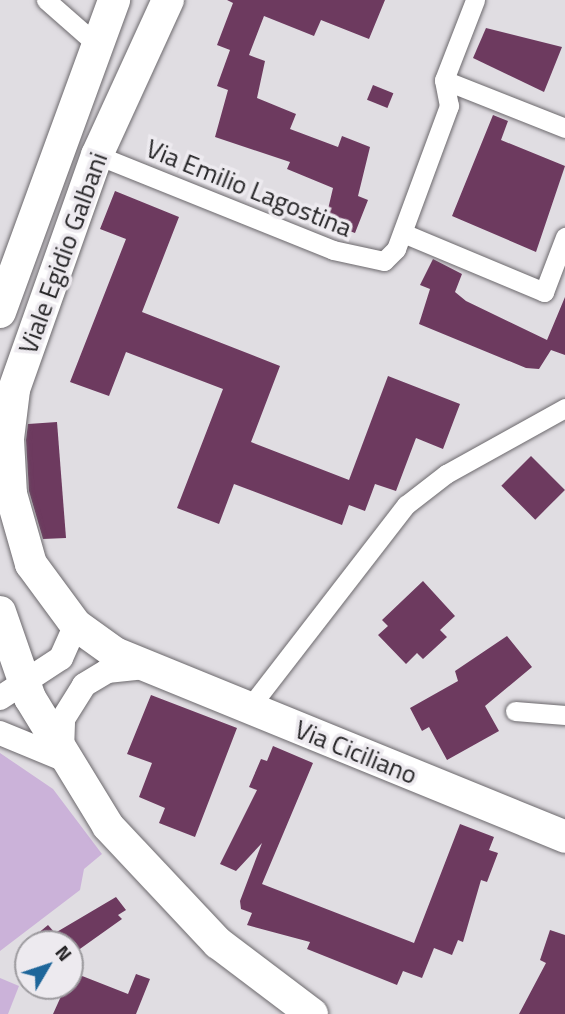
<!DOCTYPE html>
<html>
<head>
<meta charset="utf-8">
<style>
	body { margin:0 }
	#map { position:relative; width:565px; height:1014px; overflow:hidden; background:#e0dde2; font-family:"Titillium Web",sans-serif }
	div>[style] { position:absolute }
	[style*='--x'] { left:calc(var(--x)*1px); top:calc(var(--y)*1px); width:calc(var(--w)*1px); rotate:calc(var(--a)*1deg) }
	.green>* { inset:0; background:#cbb2d9 }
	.building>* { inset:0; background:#6d3a5f; transform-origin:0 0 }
	.roads { filter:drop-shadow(0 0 2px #6c696d) drop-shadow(0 0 2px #6c696d) }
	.minor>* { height:19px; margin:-9.5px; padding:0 9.5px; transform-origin:9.5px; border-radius:9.5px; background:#fff }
	.tertiary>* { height:24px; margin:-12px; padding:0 12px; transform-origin:12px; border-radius:12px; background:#fff }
	.primary>* { height:32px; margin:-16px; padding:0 16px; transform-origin:16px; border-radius:16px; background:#fff }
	span { translate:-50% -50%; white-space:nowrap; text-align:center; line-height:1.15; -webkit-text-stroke:7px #edeaef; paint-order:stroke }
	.street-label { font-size:26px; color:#252426 }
	.north { position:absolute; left:14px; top:930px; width:70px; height:70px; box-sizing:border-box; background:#edeaef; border:2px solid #9d9b9f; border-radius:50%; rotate:51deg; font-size:19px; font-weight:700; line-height:28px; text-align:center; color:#252426 }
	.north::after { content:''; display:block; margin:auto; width:24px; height:32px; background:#1e669a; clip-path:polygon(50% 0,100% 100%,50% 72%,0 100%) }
</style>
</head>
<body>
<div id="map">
	<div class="green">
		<div style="clip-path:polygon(0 753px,53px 789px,102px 854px,84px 869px,80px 890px,0 951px)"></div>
		<div style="clip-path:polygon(0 978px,19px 986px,8px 1014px,0 1014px)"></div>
	</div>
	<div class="building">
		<div style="clip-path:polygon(227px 0,385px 0,369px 39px,321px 20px,314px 36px,264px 16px,249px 55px,265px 61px,257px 98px,296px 114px,290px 129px,338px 147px,342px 136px,370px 147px,358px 196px,368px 200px,355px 233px,325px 222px,333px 188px,287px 169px,290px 162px,215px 137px,228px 90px,217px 86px,230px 50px,217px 45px,233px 3px)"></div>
		<div style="clip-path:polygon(486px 28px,562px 47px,544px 92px,473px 58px)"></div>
		<div style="left:373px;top:85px;width:22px;height:16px;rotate:22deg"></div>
		<div style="clip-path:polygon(493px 115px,508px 121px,501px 140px,565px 166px,536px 252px,452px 216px)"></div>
		<div style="clip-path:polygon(115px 191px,179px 217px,142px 312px,280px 366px,251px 442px,349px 480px,388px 376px,460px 404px,443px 449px,416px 438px,396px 491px,375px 484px,365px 511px,349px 505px,342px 525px,234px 484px,219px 524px,177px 508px,223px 389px,126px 352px,109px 396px,70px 382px,126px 239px,100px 229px)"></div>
		<div style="clip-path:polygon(433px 259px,462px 274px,455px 292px,466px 301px,547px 340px,565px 297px,565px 355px,551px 350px,539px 369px,526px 368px,419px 324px,430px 289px,420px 285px)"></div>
		<div style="clip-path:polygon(57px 422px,66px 538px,43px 539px,29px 491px,26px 440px,28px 424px)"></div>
		<div style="left:531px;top:456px;width:48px;height:42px;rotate:45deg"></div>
		<div style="clip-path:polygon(423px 581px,455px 616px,440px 630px,447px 637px,423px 659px,417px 653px,406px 664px,378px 635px,388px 626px,382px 620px)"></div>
		<div style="clip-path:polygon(507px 636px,532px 667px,485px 706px,499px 731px,447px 760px,429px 727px,422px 731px,410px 708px,458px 681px,455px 671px)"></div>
		<div style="clip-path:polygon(151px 695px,237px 728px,195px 837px,159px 823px,165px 808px,139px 797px,152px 763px,127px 754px)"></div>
		<div style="clip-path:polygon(273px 746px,313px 763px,262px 884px,414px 943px,460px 824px,494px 837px,489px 850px,498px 853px,487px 882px,481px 880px,463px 942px,458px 940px,452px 955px,434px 948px,422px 978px,403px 971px,397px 985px,307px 949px,310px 942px,247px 925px,252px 913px,241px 909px,240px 901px,262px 843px,236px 871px,220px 864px,257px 790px,249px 787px,261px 759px,267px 761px)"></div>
		<div style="clip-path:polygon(116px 897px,126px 910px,118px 915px,122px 919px,70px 956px,70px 944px,25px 944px,48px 925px,55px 933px)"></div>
		<div style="clip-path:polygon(550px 930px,565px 935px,565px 1014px,519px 1014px,546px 963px,540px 960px)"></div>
		<div style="clip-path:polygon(72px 972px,128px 994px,136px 974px,150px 979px,136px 1014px,53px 1014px)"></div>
	</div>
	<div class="roads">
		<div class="minor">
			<div style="--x:46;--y:0;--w:65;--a:41.3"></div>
			<div style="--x:444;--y:80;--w:130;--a:21.6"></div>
			<div style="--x:444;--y:80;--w:86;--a:-68.8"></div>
			<div style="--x:97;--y:155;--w:254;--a:21.9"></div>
			<div style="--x:333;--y:250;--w:52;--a:12.2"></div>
			<div style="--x:384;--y:261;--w:17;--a:-45"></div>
			<div style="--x:396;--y:249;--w:153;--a:-69.7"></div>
			<div style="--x:449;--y:106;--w:26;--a:-101"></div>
			<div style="--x:403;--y:233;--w:153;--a:22.7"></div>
			<div style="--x:544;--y:292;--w:59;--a:-69.1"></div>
			<div style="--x:249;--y:708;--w:257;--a:-52.3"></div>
			<div style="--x:406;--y:505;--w:51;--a:-37.8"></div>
			<div style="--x:446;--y:474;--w:136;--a:-29"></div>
			<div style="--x:515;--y:711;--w:50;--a:4.6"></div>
		</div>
		<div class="tertiary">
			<div style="--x:0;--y:698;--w:73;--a:-33.3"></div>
			<div style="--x:61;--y:658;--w:36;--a:-66"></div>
			<div style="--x:0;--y:733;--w:68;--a:22.4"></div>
			<div style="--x:62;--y:751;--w:32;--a:-88"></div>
			<div style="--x:63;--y:719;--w:40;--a:-58"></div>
			<div style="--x:84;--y:685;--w:27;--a:-31"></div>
			<div style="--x:107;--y:671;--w:38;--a:-6"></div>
		</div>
		<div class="primary">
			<div style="--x:168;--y:0;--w:170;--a:114.6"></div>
			<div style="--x:97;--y:155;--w:249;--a:109.5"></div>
			<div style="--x:14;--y:390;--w:49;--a:97"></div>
			<div style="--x:8;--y:439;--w:55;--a:86.9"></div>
			<div style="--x:11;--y:494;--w:73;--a:74.1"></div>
			<div style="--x:31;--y:564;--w:76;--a:53.6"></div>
			<div style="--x:76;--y:625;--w:48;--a:35.7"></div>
			<div style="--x:115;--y:653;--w:486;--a:22.2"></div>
			<div style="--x:0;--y:312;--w:332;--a:-69.9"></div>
			<div style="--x:0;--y:612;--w:91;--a:70.8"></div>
			<div style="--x:30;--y:698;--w:150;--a:58.6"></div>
			<div style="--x:108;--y:826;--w:161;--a:46.8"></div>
			<div style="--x:218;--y:943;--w:118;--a:37.1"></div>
		</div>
	</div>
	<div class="street-label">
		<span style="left:249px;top:188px;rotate:22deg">Via Emilio Lagostina</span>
		<span style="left:63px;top:253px;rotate:-70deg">Viale Egidio Galbani</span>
		<span style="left:356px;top:752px;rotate:22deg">Via Ciciliano</span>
	</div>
	<div class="north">N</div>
</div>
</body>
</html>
